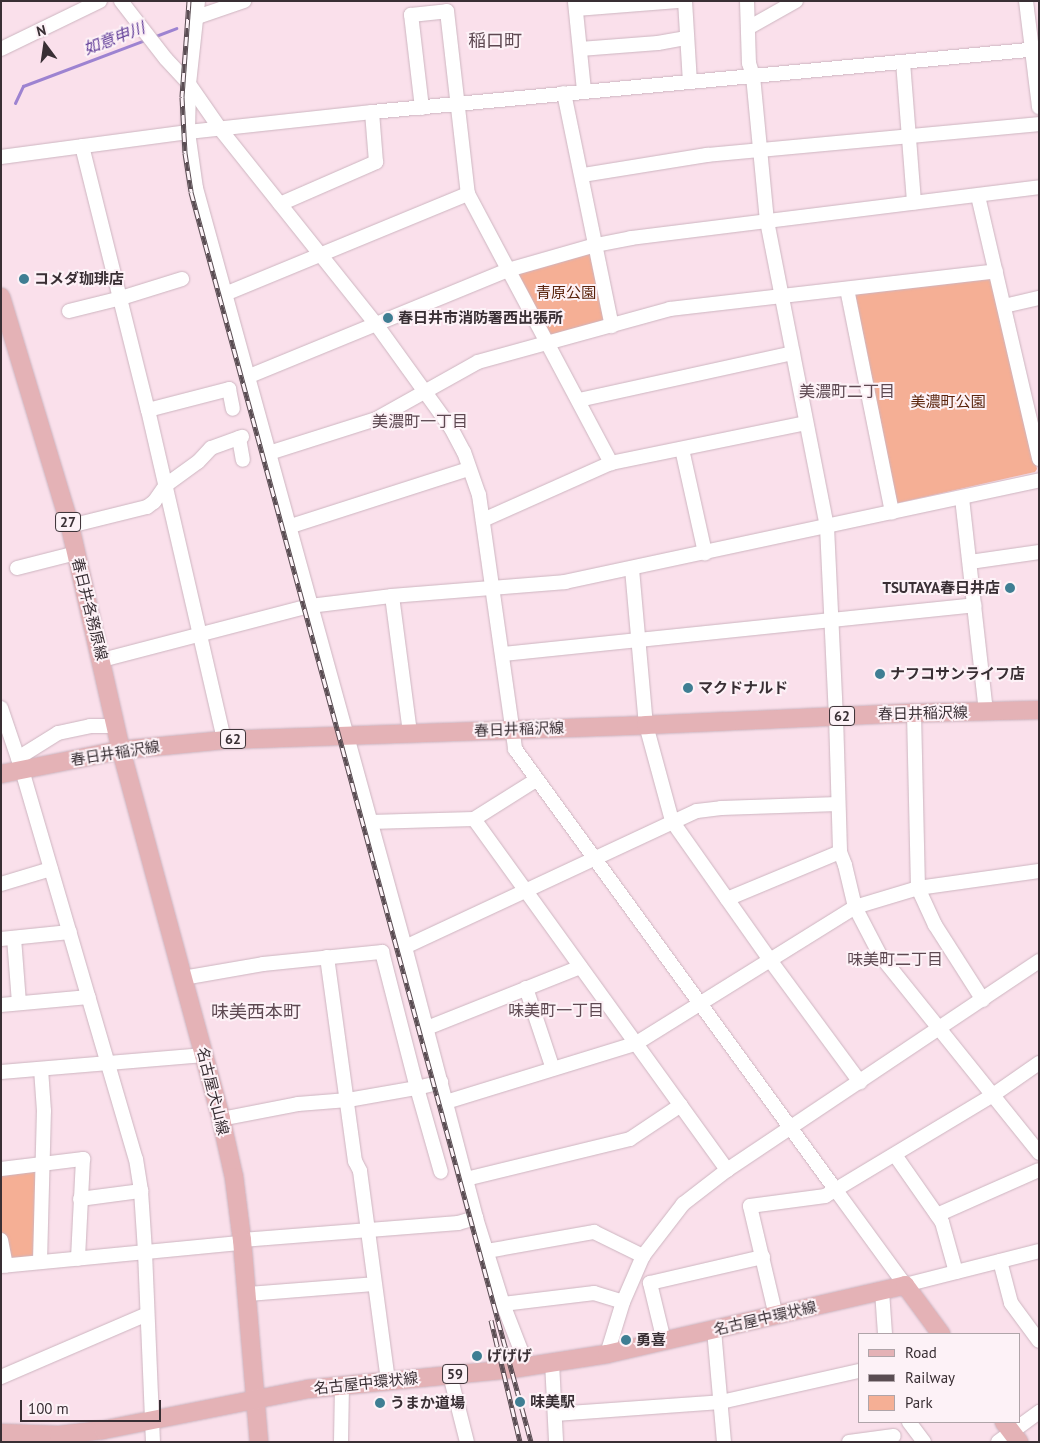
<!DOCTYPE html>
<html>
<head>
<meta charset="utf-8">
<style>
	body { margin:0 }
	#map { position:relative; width:1040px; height:1443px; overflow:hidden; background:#fae0eb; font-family:"PT Sans","Noto Sans JP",sans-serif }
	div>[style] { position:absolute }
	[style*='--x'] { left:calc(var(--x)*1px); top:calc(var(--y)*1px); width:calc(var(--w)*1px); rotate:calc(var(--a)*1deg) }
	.green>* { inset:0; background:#f5af95 }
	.stream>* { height:3px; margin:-1.5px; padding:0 1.5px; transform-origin:1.5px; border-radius:1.5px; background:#9d83d1 }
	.roads { filter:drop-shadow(0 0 1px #cdb5c0) drop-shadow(0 0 1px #cdb5c0) }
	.minor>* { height:14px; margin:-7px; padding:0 7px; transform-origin:7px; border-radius:7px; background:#fff }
	.major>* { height:18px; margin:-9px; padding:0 9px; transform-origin:9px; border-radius:9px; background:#e4b2b6 }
	.rail>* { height:5px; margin-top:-2.5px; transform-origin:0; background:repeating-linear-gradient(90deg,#fdf2f7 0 9px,#5a4d53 0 18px); box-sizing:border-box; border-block:1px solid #5a4d53 }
	.dots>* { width:14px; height:14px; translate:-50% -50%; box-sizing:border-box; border:2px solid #fdf2f7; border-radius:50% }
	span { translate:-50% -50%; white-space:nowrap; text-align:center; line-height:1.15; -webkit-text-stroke:4px #fdf2f7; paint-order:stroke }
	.shield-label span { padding:1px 4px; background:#fdf2f7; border:1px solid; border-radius:4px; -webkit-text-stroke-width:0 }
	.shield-label { font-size:14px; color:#392f34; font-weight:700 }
	.poi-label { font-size:15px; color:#392f34; font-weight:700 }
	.left { translate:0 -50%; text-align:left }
	.right { translate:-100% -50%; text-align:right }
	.park-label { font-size:15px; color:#5a240d }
	.street-label { font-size:15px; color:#392f34 }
	.water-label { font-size:16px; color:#603c98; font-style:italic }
	.neighbourhood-label { font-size:16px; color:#5e4952 }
	.quarter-label { font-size:18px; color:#5e4952 }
	.frame { position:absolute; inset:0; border:2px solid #392f34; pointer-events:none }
	.legend { position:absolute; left:858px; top:1333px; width:162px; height:90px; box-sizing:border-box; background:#fdf2f7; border:1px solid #afa4a9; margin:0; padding:6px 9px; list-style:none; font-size:15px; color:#392f34 }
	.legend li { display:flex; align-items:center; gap:10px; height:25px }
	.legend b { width:25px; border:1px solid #afa4a9 }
	.north { position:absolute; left:20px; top:20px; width:50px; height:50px; -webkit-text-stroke:4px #fdf2f7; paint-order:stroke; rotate:346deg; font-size:14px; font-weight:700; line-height:20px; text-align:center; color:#392f34 }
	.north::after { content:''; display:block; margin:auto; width:18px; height:22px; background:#392f34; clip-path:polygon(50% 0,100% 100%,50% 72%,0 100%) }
	.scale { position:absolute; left:20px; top:1400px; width:141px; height:22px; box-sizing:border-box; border:2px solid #392f34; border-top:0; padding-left:6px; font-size:15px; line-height:18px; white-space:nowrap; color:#392f34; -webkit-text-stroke:4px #fdf2f7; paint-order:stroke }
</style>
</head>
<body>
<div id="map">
	<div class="green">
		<div style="clip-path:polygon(589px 252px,593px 254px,606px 319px,603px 323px,550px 335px,518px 276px,520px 272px)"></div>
		<div style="clip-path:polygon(992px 278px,1037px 469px,1035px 472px,898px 503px,894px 500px,853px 296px,855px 292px)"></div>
		<div style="clip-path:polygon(1px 1171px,38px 1171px,33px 1259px,11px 1261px,6px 1257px,1px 1228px)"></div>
	</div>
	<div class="stream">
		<div style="--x:153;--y:37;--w:25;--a:-21"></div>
		<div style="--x:15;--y:103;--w:19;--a:-65"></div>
		<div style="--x:23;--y:86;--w:130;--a:-20.7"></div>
	</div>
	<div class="roads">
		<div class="minor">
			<div style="--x:121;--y:1;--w:73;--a:52.2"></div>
			<div style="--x:166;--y:59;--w:34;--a:47"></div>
			<div style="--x:189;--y:84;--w:56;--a:55.2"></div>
			<div style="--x:221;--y:130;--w:248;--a:51.4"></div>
			<div style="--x:376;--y:324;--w:128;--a:54.2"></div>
			<div style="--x:451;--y:428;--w:27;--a:62"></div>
			<div style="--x:464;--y:452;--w:46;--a:70.8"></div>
			<div style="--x:479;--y:495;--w:257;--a:81.9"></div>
			<div style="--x:515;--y:749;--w:544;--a:53.97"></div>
			<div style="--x:835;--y:1189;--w:119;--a:53.9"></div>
			<div style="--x:905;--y:1285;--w:138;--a:-14.2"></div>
			<div style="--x:198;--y:1;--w:83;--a:96.2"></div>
			<div style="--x:189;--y:84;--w:48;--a:91.2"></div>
			<div style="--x:188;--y:132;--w:57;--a:81.9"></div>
			<div style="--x:196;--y:188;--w:787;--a:74.6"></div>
			<div style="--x:405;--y:947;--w:280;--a:75.3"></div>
			<div style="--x:476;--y:1218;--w:90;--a:72.6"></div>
			<div style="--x:503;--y:1304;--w:66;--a:68.8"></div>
			<div style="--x:685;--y:1;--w:81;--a:86.5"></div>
			<div style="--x:747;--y:1;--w:62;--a:88.2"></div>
			<div style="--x:749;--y:63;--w:14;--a:73"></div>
			<div style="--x:753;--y:76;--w:146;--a:84.5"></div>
			<div style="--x:767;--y:221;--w:312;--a:78.9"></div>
			<div style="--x:827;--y:527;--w:189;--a:87.3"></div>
			<div style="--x:836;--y:716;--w:136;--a:88.3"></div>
			<div style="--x:840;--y:852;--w:14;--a:69"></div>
			<div style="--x:845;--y:865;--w:43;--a:76.6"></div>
			<div style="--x:855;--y:907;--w:54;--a:62.5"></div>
			<div style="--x:880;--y:955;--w:254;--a:51.2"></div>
			<div style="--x:1026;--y:1;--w:107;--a:83"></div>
			<div style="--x:575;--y:2;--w:89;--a:84.2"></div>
			<div style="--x:576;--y:9;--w:102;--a:-4.5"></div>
			<div style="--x:197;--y:17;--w:50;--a:-18.8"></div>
			<div style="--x:748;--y:28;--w:55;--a:-29.4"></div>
			<div style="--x:1;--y:49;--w:110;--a:-25.9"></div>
			<div style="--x:580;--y:49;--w:78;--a:-4.4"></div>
			<div style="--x:658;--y:43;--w:29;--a:-10"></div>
			<div style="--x:903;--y:62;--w:141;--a:85.5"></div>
			<div style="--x:564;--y:93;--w:238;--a:78.4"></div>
			<div style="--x:422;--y:108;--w:94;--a:-96.7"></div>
			<div style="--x:411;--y:15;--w:36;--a:-6"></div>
			<div style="--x:447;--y:11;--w:184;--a:83.5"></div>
			<div style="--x:468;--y:194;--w:305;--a:62"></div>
			<div style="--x:82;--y:146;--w:272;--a:76"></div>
			<div style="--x:148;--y:410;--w:339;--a:77"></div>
			<div style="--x:1;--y:157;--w:189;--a:-7.6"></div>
			<div style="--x:188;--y:132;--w:185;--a:-6.2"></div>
			<div style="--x:372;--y:112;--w:670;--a:-5.4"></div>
			<div style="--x:583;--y:175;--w:126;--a:-9.2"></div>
			<div style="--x:707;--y:155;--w:333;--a:-5.3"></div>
			<div style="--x:978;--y:196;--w:270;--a:76.9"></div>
			<div style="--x:280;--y:204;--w:105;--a:-23.6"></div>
			<div style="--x:376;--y:162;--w:50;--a:-94.6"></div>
			<div style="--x:847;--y:289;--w:228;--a:78.6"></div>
			<div style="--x:225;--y:294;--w:263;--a:-22.4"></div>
			<div style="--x:1004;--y:306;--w:36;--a:-13"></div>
			<div style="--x:69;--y:311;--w:54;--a:-14"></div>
			<div style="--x:121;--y:298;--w:64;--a:-17.3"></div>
			<div style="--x:247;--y:377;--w:282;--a:-22.3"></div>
			<div style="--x:508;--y:270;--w:91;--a:-15.9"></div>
			<div style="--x:596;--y:245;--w:36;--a:-11"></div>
			<div style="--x:631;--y:238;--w:411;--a:-7.1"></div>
			<div style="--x:579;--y:400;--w:219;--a:-12.4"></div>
			<div style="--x:148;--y:410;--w:84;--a:-14.5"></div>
			<div style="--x:229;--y:389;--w:20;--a:79"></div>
			<div style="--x:239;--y:438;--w:22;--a:80"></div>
			<div style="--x:682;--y:449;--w:107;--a:77.5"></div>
			<div style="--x:269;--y:453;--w:112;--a:-17.6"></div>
			<div style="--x:376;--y:419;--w:117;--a:-29.2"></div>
			<div style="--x:478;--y:362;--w:199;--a:-15.4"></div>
			<div style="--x:670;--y:309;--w:328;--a:-6.6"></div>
			<div style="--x:962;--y:498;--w:215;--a:83.6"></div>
			<div style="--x:483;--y:520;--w:140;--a:-24"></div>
			<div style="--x:611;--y:463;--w:199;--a:-11.6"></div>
			<div style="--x:70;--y:526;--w:79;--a:-13.9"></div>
			<div style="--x:147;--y:507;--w:9;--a:-36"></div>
			<div style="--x:154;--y:502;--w:21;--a:-55"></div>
			<div style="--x:166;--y:485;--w:39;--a:-36"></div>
			<div style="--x:198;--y:462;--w:19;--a:-47"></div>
			<div style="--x:211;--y:448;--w:33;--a:-20"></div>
			<div style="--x:288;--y:527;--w:190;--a:-17.8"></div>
			<div style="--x:970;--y:562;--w:70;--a:-8.2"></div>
			<div style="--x:17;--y:568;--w:61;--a:-14.3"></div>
			<div style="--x:632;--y:569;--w:157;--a:84.9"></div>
			<div style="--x:646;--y:725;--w:99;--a:74.8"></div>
			<div style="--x:672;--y:821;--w:170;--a:54.8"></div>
			<div style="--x:770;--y:960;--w:152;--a:53.6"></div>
			<div style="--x:392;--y:596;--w:138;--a:82.5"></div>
			<div style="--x:503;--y:654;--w:474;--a:-5.9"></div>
			<div style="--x:102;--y:660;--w:215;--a:-14.6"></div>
			<div style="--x:310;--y:606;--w:83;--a:-7"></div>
			<div style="--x:392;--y:596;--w:174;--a:-4.6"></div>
			<div style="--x:565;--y:582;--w:485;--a:-12.1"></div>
			<div style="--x:1;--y:708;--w:65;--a:71.3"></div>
			<div style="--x:22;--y:770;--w:405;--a:73.7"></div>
			<div style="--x:136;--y:1159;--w:32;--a:81"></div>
			<div style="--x:141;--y:1191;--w:61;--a:86.2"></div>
			<div style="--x:145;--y:1252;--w:190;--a:87.6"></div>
			<div style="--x:914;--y:713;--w:175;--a:88.7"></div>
			<div style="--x:918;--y:888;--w:41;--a:65.3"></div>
			<div style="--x:935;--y:925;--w:89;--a:57.4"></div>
			<div style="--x:18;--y:758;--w:47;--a:-32"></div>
			<div style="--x:58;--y:733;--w:33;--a:-12"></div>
			<div style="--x:90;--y:726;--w:26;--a:0"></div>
			<div style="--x:474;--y:819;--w:73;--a:-32.2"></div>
			<div style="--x:370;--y:822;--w:104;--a:-1.7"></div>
			<div style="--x:474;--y:819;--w:433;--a:54.2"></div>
			<div style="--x:1;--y:884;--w:52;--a:-16.7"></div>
			<div style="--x:727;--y:899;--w:122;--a:-22.6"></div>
			<div style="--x:14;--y:938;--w:65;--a:85.6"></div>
			<div style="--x:1;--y:939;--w:69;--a:-5.8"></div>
			<div style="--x:405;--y:947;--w:322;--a:-25"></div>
			<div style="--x:697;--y:811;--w:24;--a:-7"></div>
			<div style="--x:721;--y:808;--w:117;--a:-2"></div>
			<div style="--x:327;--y:957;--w:206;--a:82.2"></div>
			<div style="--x:355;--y:1161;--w:11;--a:63"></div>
			<div style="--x:360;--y:1171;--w:212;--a:82.4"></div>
			<div style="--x:183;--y:978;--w:81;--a:-9.9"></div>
			<div style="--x:263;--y:964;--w:120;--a:-5.8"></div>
			<div style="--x:382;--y:952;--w:140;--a:75.6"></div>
			<div style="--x:417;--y:1088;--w:87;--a:74.1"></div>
			<div style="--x:526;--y:988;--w:85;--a:71.6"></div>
			<div style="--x:1;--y:1005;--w:88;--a:-5.2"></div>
			<div style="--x:427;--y:1028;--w:165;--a:-21.7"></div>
			<div style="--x:1;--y:1072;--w:204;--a:-4.8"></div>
			<div style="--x:446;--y:1102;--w:198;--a:-17.1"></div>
			<div style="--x:635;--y:1044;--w:259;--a:-31.9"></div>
			<div style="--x:855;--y:907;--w:66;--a:-16.8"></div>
			<div style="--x:918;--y:888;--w:122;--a:-8"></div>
			<div style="--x:221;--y:1119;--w:78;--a:-11"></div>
			<div style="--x:298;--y:1104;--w:50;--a:-4.6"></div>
			<div style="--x:348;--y:1100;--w:70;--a:-9.9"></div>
			<div style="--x:417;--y:1088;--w:25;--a:-14"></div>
			<div style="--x:895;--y:1155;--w:82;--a:55"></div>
			<div style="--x:942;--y:1222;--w:52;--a:74.4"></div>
			<div style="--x:1;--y:1169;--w:83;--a:-7"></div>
			<div style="--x:83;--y:1159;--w:100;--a:92.9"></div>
			<div style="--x:466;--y:1179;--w:169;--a:-13.7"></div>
			<div style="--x:630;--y:1139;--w:61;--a:-33.7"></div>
			<div style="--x:80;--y:1199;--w:62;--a:-7.5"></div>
			<div style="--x:937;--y:1215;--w:111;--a:-23.8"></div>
			<div style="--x:1;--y:1240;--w:26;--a:79"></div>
			<div style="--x:242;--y:1240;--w:217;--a:-4.5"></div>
			<div style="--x:458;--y:1223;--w:19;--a:-16"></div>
			<div style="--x:487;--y:1251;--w:109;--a:-10.1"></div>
			<div style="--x:594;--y:1232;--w:55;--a:26.1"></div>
			<div style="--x:1000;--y:1261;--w:43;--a:75.3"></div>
			<div style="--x:1011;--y:1303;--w:47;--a:53.6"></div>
			<div style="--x:40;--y:1262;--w:151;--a:-88.5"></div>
			<div style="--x:44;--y:1111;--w:42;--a:-94.1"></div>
			<div style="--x:1;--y:1266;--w:242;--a:-5.5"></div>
			<div style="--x:882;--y:1291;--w:43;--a:86"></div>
			<div style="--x:248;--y:1294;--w:126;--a:-4.5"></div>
			<div style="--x:503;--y:1304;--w:92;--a:-6.9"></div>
			<div style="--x:594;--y:1293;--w:30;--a:17"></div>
			<div style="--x:776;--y:1316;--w:113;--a:-103.3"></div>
			<div style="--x:750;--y:1206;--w:76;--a:-7.6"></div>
			<div style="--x:825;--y:1196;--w:196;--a:-31"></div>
			<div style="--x:993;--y:1095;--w:56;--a:-34.8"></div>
			<div style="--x:714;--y:1330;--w:112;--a:84.9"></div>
			<div style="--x:664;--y:1341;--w:60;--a:-103.6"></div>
			<div style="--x:650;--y:1283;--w:116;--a:-13"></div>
			<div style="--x:607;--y:1354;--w:54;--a:-72.9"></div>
			<div style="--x:623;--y:1302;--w:50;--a:-66.5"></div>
			<div style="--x:643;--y:1256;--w:66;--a:-52.4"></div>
			<div style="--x:683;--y:1204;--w:56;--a:-37.7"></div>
			<div style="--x:727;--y:1170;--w:376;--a:-33.8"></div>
			<div style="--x:552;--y:1362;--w:80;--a:87.1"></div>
			<div style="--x:450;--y:1375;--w:69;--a:75.8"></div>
			<div style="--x:1;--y:1377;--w:159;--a:-23.3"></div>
			<div style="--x:555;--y:1414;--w:166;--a:-4.1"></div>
			<div style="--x:721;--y:1402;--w:141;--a:-12.7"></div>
			<div style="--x:909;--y:1422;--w:25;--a:53"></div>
			<div style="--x:341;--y:1442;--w:57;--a:-89"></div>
			<div style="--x:849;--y:1442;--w:45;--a:-7.6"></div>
			<div style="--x:998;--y:1442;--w:51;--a:-36.2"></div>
		</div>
		<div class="major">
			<div style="--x:1;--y:297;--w:239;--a:73.2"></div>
			<div style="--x:70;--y:526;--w:230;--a:77.2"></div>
			<div style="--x:121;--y:750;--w:382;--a:74.8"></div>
			<div style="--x:221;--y:1119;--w:59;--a:77.4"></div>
			<div style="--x:234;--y:1177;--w:64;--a:82.8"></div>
			<div style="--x:242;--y:1240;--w:203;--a:85.2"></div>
			<div style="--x:1;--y:774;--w:122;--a:-11.3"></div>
			<div style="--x:121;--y:750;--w:103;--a:-5.5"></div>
			<div style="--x:224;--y:740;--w:422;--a:-2"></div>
			<div style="--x:646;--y:725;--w:268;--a:-2.6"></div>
			<div style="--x:914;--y:713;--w:125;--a:-1.4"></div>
			<div style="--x:1004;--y:1422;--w:25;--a:53"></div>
			<div style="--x:1;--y:1433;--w:58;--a:2"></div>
			<div style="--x:59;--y:1435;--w:44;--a:-6.5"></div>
			<div style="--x:103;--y:1430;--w:209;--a:-11.3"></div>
			<div style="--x:308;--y:1389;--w:204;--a:-5.6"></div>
			<div style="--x:511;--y:1369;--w:97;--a:-8.9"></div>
			<div style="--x:607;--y:1354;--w:306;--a:-13"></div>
			<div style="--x:905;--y:1285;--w:61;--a:53.7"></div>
		</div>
	</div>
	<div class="rail">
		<div style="--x:189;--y:1;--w:96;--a:94.2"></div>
		<div style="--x:182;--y:97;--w:56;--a:86.9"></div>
		<div style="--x:185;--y:153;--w:39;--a:81"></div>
		<div style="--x:191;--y:192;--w:1295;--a:74.78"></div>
		<div style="--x:491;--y:1320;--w:125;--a:76.6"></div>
	</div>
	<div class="dots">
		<div style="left:24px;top:279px;background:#3f7e93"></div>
		<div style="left:388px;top:318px;background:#3f7e93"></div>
		<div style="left:1010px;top:588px;background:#3f7e93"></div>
		<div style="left:880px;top:674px;background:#3f7e93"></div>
		<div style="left:688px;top:688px;background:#3f7e93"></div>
		<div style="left:626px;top:1340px;background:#3f7e93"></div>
		<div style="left:477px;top:1356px;background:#3f7e93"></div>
		<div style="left:520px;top:1402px;background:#3f7e93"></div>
		<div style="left:380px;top:1403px;background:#3f7e93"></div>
	</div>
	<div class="shield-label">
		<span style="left:68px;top:522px">27</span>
		<span style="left:842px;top:716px">62</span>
		<span style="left:233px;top:739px">62</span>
		<span style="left:455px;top:1374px">59</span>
	</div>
	<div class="poi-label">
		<span class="left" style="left:34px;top:279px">コメダ珈琲店</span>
		<span class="left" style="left:398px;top:318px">春日井市消防署西出張所</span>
		<span class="right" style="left:1000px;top:588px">TSUTAYA春日井店</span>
		<span class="left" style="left:890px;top:674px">ナフコサンライフ店</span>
		<span class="left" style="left:698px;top:688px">マクドナルド</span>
		<span class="left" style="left:636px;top:1340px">勇喜</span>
		<span class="left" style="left:487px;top:1356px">げげげ</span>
		<span class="left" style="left:530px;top:1402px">味美駅</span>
		<span class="left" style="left:390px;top:1403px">うまか道場</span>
	</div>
	<div class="park-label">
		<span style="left:566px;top:293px">青原公園</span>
		<span style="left:948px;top:402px">美濃町公園</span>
	</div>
	<div class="street-label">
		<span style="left:90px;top:609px;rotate:76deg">春日井各務原線</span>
		<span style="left:923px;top:713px;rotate:-1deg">春日井稲沢線</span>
		<span style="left:519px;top:729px;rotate:-2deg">春日井稲沢線</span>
		<span style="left:115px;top:753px;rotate:-9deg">春日井稲沢線</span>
		<span style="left:213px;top:1091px;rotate:76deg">名古屋犬山線</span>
		<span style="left:765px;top:1318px;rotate:-13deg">名古屋中環状線</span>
		<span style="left:366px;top:1383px;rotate:-6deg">名古屋中環状線</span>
	</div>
	<div class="water-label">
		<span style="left:114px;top:38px;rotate:-21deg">如意申川</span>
	</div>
	<div class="neighbourhood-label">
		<span style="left:847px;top:391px">美濃町二丁目</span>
		<span style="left:420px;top:421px">美濃町一丁目</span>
		<span style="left:895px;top:959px">味美町二丁目</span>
		<span style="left:556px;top:1010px">味美町一丁目</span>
	</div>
	<div class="quarter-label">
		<span style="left:495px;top:41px">稲口町</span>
		<span style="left:256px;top:1012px">味美西本町</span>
	</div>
	<div class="frame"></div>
	<ul class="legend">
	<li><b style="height:6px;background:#e4b2b6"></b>Road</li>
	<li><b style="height:6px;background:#5a4d53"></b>Railway</li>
	<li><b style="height:14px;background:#f5af95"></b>Park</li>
	</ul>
	<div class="north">N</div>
	<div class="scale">100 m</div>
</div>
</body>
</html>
